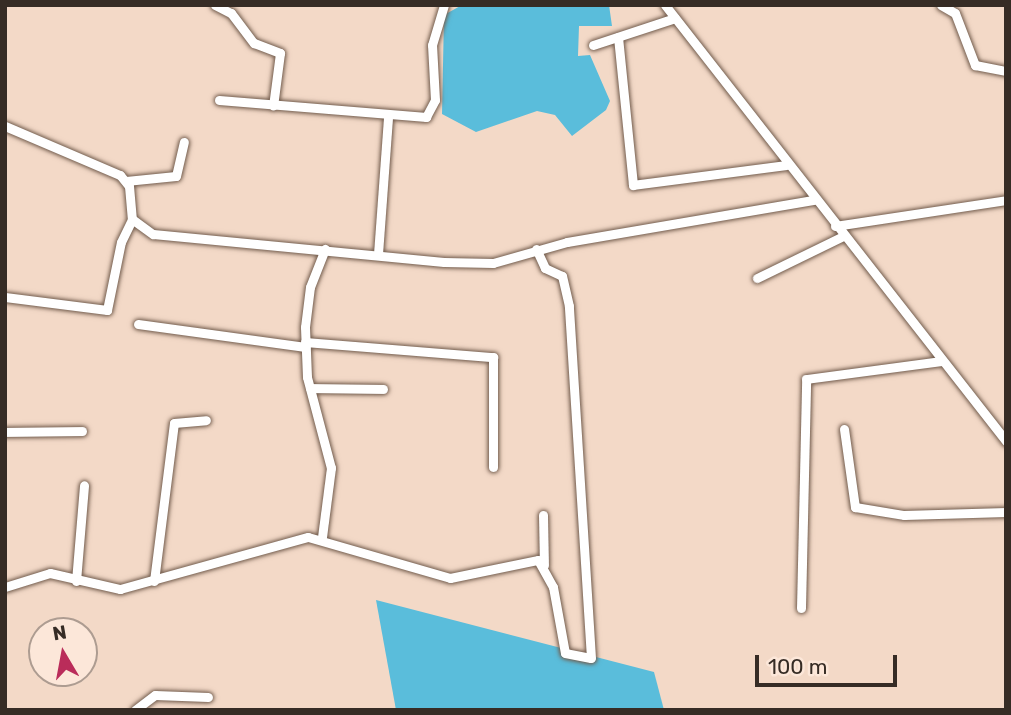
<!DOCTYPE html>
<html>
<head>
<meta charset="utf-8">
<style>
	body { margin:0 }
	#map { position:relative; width:1011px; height:715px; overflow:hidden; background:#f3d9c7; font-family:Rubik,sans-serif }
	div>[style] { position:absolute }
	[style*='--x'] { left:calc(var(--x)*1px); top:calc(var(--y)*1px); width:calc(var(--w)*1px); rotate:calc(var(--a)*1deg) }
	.water>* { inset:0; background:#5abddb }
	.roads { filter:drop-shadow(0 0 2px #725c4d) drop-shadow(0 0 2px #725c4d) }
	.street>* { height:9px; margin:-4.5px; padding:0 4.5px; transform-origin:4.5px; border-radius:4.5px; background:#fff }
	span { translate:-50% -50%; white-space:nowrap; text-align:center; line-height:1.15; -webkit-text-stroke:7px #fce7d9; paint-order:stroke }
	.frame { position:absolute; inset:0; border:7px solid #362c25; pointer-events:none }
	.north { position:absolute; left:28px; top:617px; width:70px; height:70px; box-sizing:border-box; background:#fce7d9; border:2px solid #ad9c91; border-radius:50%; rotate:350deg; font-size:19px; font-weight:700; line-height:28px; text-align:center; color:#362c25 }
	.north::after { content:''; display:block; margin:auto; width:24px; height:32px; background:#ba2c5a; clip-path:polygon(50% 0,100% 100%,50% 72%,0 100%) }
	.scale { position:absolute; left:755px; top:655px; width:142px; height:32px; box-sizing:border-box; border:4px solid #362c25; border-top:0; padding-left:9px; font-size:21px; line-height:24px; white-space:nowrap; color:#362c25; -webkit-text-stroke:5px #fce7d9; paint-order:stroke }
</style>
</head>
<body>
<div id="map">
	<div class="water">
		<div style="clip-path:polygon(462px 5px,609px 5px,612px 26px,579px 26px,578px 56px,590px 55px,610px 101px,606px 110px,572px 136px,555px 115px,537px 111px,476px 132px,442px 114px,444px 15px)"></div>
		<div style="clip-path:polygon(376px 600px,654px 672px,664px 710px,396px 710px)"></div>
	</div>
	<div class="roads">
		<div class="street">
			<div style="--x:215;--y:5;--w:18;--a:27"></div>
			<div style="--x:231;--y:13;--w:38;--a:53"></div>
			<div style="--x:254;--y:43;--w:28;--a:21"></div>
			<div style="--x:280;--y:53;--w:53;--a:97.5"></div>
			<div style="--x:665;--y:5;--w:554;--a:51.97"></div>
			<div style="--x:941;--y:5;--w:16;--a:30"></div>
			<div style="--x:955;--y:13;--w:56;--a:69"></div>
			<div style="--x:975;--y:65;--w:32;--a:11"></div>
			<div style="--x:618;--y:37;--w:149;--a:84.2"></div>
			<div style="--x:633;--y:185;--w:154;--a:-7.4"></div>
			<div style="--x:593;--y:45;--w:86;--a:-18.2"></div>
			<div style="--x:219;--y:100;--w:208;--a:4.7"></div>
			<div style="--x:426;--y:117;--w:19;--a:-62"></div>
			<div style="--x:435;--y:100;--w:55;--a:-93.1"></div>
			<div style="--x:432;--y:45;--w:42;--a:-73.3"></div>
			<div style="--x:5;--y:126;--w:125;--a:23.1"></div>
			<div style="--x:120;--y:175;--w:14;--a:51"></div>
			<div style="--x:129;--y:186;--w:33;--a:85"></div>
			<div style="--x:132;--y:219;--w:26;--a:36"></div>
			<div style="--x:153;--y:234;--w:292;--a:5.5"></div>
			<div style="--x:444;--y:262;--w:49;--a:1.2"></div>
			<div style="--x:493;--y:263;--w:77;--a:-15.8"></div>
			<div style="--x:567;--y:242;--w:251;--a:-9.7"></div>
			<div style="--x:126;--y:181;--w:50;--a:-5.7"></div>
			<div style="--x:176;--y:176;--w:35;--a:-77"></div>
			<div style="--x:835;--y:226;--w:173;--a:-8.6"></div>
			<div style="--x:378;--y:254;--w:137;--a:-85.8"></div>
			<div style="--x:757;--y:278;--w:96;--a:-26"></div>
			<div style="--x:5;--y:297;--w:103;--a:7.3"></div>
			<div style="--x:107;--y:310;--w:69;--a:-78.4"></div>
			<div style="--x:121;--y:242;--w:25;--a:-64"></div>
			<div style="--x:138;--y:324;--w:169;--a:7.8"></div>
			<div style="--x:305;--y:342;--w:189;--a:4.6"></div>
			<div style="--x:493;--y:357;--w:110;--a:90"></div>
			<div style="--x:310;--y:388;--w:73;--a:0.8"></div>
			<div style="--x:844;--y:429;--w:79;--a:82"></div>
			<div style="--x:855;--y:507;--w:50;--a:9.3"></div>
			<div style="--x:904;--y:515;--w:102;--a:-1.7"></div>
			<div style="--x:5;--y:432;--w:77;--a:-0.7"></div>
			<div style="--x:543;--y:515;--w:50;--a:88.9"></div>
			<div style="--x:322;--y:537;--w:70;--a:-82.6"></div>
			<div style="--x:331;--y:468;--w:94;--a:-104.8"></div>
			<div style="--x:307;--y:377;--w:50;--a:-92.3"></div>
			<div style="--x:305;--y:327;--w:40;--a:-82.9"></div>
			<div style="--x:310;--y:287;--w:41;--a:-68.5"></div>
			<div style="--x:76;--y:581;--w:96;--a:-85.2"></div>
			<div style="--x:154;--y:581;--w:159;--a:-82.8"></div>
			<div style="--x:174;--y:423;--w:32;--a:-5"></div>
			<div style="--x:5;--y:587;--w:47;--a:-17.3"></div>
			<div style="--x:50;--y:573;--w:72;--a:12.9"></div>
			<div style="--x:120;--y:589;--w:195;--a:-15.5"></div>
			<div style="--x:308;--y:537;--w:148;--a:16.1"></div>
			<div style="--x:450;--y:578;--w:90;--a:-11.6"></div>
			<div style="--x:538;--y:560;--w:31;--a:61"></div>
			<div style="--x:553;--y:587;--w:67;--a:79.7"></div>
			<div style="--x:565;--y:653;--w:26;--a:11"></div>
			<div style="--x:591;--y:658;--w:353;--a:-93.6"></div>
			<div style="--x:569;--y:306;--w:31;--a:-103"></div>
			<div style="--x:562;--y:276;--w:19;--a:-155"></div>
			<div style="--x:545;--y:268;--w:21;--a:-115"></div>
			<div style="--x:801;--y:608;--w:229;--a:-88.7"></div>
			<div style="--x:806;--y:379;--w:136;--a:-7.6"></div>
			<div style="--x:135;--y:710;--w:25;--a:-37"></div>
			<div style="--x:155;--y:695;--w:53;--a:2.2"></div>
		</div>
	</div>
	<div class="frame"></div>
	<div class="north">N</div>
	<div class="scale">100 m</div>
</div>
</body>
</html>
